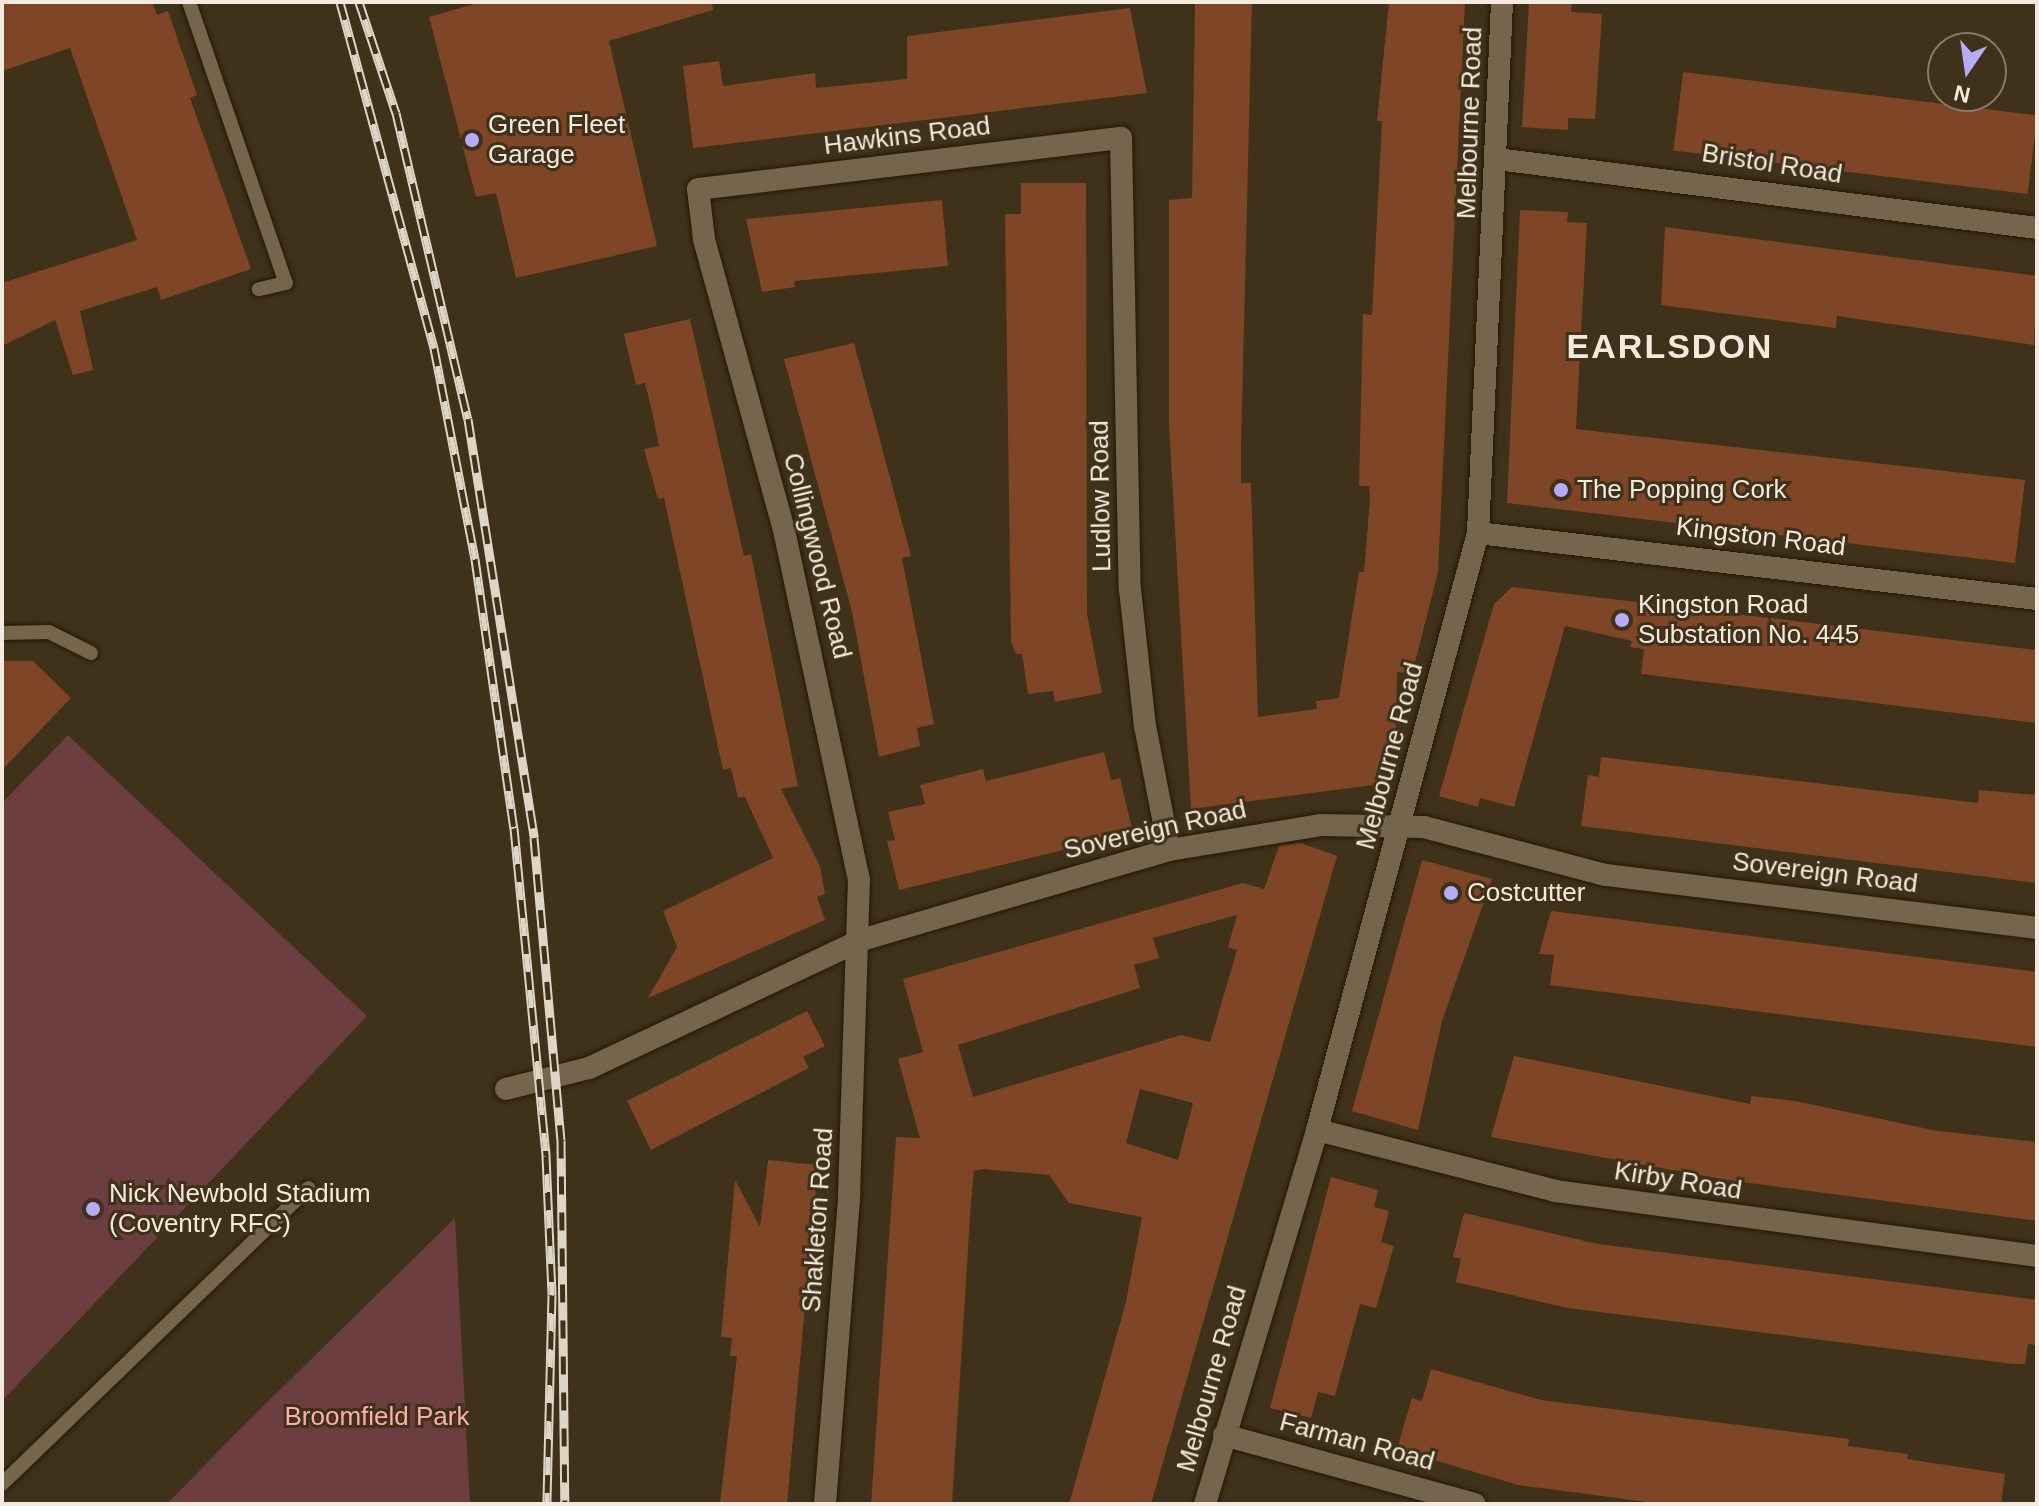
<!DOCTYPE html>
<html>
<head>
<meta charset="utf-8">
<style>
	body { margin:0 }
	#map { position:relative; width:2039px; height:1506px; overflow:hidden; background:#3f311a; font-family:Arial,sans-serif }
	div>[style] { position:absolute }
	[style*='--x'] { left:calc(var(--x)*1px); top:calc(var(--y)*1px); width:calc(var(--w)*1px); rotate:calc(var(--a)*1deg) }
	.green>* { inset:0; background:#6c3e3f }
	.building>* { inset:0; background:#7e4526; transform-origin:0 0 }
	.roads { filter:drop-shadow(0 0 2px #261803) drop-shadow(0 0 2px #261803) }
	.service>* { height:14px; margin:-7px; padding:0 7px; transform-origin:7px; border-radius:7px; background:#75654d }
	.minor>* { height:22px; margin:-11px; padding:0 11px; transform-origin:11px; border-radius:11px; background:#75654d }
	.rail>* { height:9px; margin-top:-4.5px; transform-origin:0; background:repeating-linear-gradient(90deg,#3f311a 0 18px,#dfd5c7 0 36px); box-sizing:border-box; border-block:2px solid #dfd5c7 }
	.dots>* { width:22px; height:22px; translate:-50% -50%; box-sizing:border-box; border:4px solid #3f311a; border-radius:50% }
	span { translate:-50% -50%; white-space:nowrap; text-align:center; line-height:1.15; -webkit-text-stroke:6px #3f311a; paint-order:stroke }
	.street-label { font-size:26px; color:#f3eadd }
	.poi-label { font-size:26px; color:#f3eadd }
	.left { translate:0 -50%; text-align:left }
	.park-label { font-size:26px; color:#feadad }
	.district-label { font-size:34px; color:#f3eadd; font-weight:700; letter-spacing:2px }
	.frame { position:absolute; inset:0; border:4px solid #f3eadd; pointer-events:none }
	.north { position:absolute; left:1927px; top:32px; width:80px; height:80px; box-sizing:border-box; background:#3f311a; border:2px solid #877b68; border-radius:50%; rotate:193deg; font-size:22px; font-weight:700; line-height:32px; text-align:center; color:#f3eadd }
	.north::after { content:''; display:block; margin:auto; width:28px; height:36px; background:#b7abf8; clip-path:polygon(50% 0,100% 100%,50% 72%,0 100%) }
</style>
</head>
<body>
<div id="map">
	<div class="green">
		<div style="clip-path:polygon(68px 735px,367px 1016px,2px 1401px,2px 803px)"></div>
		<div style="clip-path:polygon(455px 1218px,470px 1504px,167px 1504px,239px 1430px)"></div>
	</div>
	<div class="building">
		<div style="clip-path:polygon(2px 2px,152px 2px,157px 15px,168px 11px,197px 95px,190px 98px,251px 269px,161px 300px,157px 287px,80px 311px,93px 370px,73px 375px,55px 320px,2px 346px,2px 283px,137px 240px,70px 48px,2px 71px)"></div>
		<div style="clip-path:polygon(481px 2px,712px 2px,713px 10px,609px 41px,657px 246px,516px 278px,496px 193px,476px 197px,429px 17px)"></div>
		<div style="clip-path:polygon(1195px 2px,1252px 2px,1241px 448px,1241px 483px,1251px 483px,1258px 717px,1317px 709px,1316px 701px,1339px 698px,1359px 572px,1364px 572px,1370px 499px,1369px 486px,1359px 486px,1363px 314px,1372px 315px,1382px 121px,1377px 121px,1389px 2px,1465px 2px,1438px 572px,1412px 674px,1397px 672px,1396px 734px,1381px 784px,1191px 809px,1169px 425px,1169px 200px,1192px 198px)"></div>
		<div style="clip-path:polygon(1529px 2px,1572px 2px,1571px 12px,1602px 14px,1595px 119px,1568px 118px,1568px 130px,1522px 127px)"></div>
		<div style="clip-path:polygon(1130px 8px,1147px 93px,693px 148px,683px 66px,719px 61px,723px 86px,815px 73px,816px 88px,907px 79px,907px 36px)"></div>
		<div style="left:1683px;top:72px;width:357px;height:79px;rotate:7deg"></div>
		<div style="clip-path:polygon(1021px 183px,1086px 183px,1087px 614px,1102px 693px,1055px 702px,1053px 691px,1028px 694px,1022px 654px,1016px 654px,1011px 641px,1005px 214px,1021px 214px)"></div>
		<div style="clip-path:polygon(942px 200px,948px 266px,794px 281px,795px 287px,762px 292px,746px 219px)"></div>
		<div style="clip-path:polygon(1520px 210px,1568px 212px,1567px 222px,1587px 223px,1576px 429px,2025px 480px,2015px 563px,1507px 503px)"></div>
		<div style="clip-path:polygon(1665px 227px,2037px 276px,2034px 345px,1837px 316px,1836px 328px,1661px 305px)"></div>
		<div style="clip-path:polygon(690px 319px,744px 556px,751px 554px,798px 786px,781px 789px,820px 866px,825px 894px,817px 897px,825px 920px,648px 998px,677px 947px,663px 911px,773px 858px,745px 797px,738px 798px,731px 768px,723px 770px,664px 498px,658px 499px,644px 449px,659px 446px,652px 411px,645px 383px,636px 385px,624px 334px)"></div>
		<div style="clip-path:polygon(854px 343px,911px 556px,902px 558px,934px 724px,917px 728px,920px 746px,879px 757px,852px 612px,784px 359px)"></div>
		<div style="clip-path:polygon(1512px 587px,2037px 650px,2037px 723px,1641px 674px,1644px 649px,1630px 647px,1632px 641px,1565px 626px,1514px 807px,1480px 798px,1478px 807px,1439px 796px,1494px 604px)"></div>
		<div style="clip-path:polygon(2px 661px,33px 661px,71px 698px,2px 770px)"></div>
		<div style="clip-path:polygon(1104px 752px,1111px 780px,1120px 778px,1133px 833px,899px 890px,887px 841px,895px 840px,888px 812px,925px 804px,920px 785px,983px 769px,986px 781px)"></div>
		<div style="clip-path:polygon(1601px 757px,1978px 803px,1979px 790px,2037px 795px,2037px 883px,1581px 826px,1588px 775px,1599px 777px)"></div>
		<div style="clip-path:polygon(evenodd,1301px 843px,1337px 856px,1151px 1504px,1069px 1504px,1126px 1302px,1142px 1217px,1069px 1203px,1049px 1175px,983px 1169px,974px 1171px,971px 1202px,952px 1504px,871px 1504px,896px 1137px,920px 1138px,898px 1059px,923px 1052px,903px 979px,1243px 883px,1264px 889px,1279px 846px,1301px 843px,1237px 915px,1228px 947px,1237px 950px,1210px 1042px,1181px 1035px,973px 1097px,958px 1045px,1140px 988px,1134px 965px,1159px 958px,1153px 938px,1237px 915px,1301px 843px,1140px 1089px,1193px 1103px,1178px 1160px,1126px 1143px,1140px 1089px)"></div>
		<div style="clip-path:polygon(1422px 860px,1492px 879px,1442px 1021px,1418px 1130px,1352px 1111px)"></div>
		<div style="clip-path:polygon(1551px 911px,2037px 972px,2037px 1047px,1550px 985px,1554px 955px,1539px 954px)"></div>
		<div style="clip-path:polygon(807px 1011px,825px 1046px,803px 1057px,809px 1068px,651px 1150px,627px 1101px)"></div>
		<div style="clip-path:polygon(1514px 1056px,1750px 1104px,1751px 1096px,1795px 1101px,1938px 1131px,2037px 1142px,2037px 1221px,1727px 1180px,1491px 1137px)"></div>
		<div style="clip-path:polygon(768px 1160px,818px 1165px,787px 1504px,720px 1504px,737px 1356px,730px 1356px,732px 1338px,721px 1337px,735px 1180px,760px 1227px)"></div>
		<div style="clip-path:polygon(1331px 1177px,1378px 1190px,1374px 1207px,1389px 1211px,1381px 1242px,1394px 1246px,1376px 1308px,1360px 1304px,1335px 1396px,1318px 1392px,1311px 1418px,1270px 1408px)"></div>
		<div style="clip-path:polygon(1464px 1213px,1598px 1244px,2037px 1300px,2037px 1345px,2028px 1344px,2025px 1364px,2013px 1364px,1568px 1308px,1507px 1294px,1456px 1282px,1461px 1259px,1453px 1257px)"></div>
		<div style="clip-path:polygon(1431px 1369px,1541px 1400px,1849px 1439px,1848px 1446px,1908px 1454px,1907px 1459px,2005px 1474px,2001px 1504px,1663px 1504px,1518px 1485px,1397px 1449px,1412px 1398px,1422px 1401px)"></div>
	</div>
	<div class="roads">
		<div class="service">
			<div style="--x:189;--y:2;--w:297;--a:71"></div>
			<div style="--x:286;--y:283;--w:28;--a:167"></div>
			<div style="--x:2;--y:633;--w:47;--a:-1.2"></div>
			<div style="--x:49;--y:632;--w:47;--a:26.6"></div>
			<div style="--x:2;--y:1484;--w:426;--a:-44"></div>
		</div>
		<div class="minor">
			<div style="--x:1497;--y:159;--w:544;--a:7.28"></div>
			<div style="--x:1478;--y:533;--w:563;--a:6.73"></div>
			<div style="--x:506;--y:1089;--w:86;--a:-14.2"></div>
			<div style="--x:589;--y:1068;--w:301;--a:-25.2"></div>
			<div style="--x:861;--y:940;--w:321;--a:-16.3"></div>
			<div style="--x:1169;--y:850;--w:155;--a:-9.3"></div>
			<div style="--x:1322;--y:825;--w:102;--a:1.1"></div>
			<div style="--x:1424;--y:827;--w:188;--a:14.8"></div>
			<div style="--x:1606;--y:875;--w:434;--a:7"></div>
			<div style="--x:1317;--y:1130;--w:247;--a:14.3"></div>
			<div style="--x:1556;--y:1191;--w:485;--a:7.7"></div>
			<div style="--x:1224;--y:1435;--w:260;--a:15.4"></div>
			<div style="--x:825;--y:1504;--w:309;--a:-85.5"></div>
			<div style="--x:849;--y:1196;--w:316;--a:-88.2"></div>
			<div style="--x:859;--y:880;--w:358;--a:-102.1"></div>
			<div style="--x:784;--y:530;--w:302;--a:-105.4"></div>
			<div style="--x:704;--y:239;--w:50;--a:-96.8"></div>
			<div style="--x:698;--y:189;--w:426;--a:-6.9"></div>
			<div style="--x:1121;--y:138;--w:451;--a:88.9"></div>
			<div style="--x:1130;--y:589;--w:138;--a:83.8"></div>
			<div style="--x:1145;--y:726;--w:126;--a:79"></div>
			<div style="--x:1205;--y:1504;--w:390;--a:-73.3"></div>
			<div style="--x:1317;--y:1130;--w:618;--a:-74.91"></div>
			<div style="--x:1478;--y:533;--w:532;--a:-87.41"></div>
		</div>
	</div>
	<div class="rail">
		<div style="--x:340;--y:2;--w:359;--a:74.8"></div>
		<div style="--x:434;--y:348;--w:215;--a:79"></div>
		<div style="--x:475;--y:559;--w:272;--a:81.8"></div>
		<div style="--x:514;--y:828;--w:330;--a:84.4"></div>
		<div style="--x:546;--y:1156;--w:139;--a:87.5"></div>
		<div style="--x:552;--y:1295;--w:209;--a:91.4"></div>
		<div style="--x:359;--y:2;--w:117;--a:71.6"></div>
		<div style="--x:396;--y:113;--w:314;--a:76.8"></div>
		<div style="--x:468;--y:419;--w:424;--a:81"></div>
		<div style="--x:534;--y:838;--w:303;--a:84.9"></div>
		<div style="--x:561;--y:1140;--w:364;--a:89.4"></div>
	</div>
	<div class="dots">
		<div style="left:472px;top:140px;background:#b7abf8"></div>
		<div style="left:1561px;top:490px;background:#b7abf8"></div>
		<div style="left:1622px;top:620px;background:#b7abf8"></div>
		<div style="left:1451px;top:893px;background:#b7abf8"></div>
		<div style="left:93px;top:1209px;background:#b7abf8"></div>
	</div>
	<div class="street-label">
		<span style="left:1470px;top:123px;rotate:-88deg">Melbourne Road</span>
		<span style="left:907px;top:136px;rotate:-7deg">Hawkins Road</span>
		<span style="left:1772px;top:164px;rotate:9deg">Bristol Road</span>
		<span style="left:1101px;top:496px;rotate:-91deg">Ludlow Road</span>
		<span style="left:1761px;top:537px;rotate:7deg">Kingston Road</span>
		<span style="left:817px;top:556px;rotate:76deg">Collingwood Road</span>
		<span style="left:1390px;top:756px;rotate:-75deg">Melbourne Road</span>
		<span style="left:1155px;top:830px;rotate:-13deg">Sovereign Road</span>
		<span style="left:1825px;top:873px;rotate:7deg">Sovereign Road</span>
		<span style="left:1678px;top:1181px;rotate:9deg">Kirby Road</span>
		<span style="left:818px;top:1220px;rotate:-86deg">Shakleton Road</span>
		<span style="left:1212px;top:1379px;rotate:-74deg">Melbourne Road</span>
		<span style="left:1357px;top:1442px;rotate:15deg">Farman Road</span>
	</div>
	<div class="poi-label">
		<span class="left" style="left:488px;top:140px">Green Fleet<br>Garage</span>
		<span class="left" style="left:1577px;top:490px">The Popping Cork</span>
		<span class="left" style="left:1638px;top:620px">Kingston Road<br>Substation No. 445</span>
		<span class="left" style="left:1467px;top:893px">Costcutter</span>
		<span class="left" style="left:109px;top:1209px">Nick Newbold Stadium<br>(Coventry RFC)</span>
	</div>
	<div class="park-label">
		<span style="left:377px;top:1417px">Broomfield Park</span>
	</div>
	<div class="district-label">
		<span style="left:1670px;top:347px">EARLSDON</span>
	</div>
	<div class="frame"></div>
	<div class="north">N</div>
</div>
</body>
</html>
